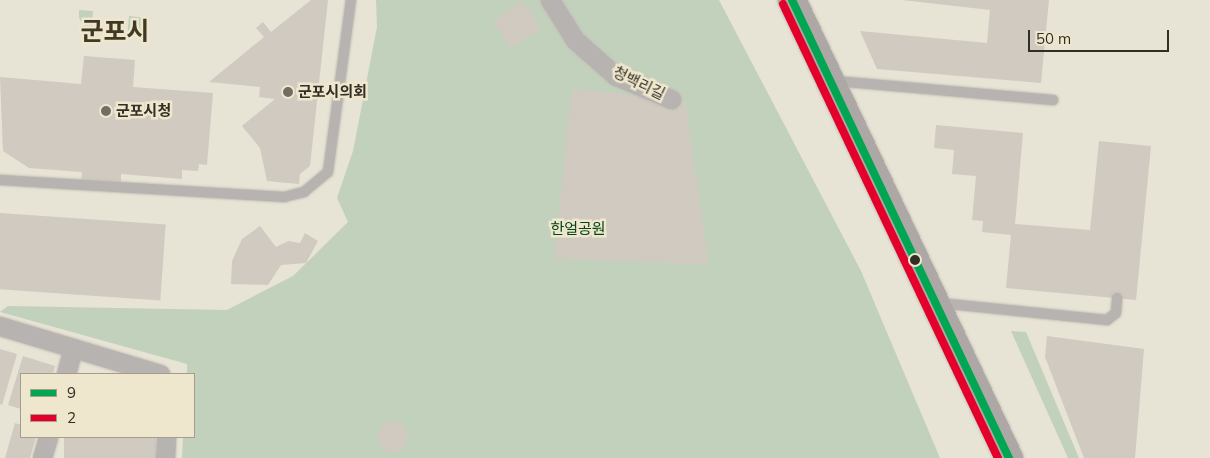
<!DOCTYPE html>
<html>
<head>
<meta charset="utf-8">
<style>
	body { margin:0 }
	#map { position:relative; width:1210px; height:458px; overflow:hidden; background:#e7e3d5; font-family:Mulish,"Noto Sans KR",sans-serif }
	div>[style] { position:absolute }
	[style*='--x'] { left:calc(var(--x)*1px); top:calc(var(--y)*1px); width:calc(var(--w)*1px); rotate:calc(var(--a)*1deg) }
	.green>* { inset:0; background:#c2d1bc }
	.building>* { inset:0; background:#d0cac0; transform-origin:0 0 }
	.round { border-radius:50% }
	.roads { filter:drop-shadow(0 0 1px #c1beb3) drop-shadow(0 0 1px #c1beb3) }
	.lane>* { height:10px; margin:-5px; padding:0 5px; transform-origin:5px; border-radius:5px; background:#b7b3b0 }
	.street>* { height:19px; margin:-9.5px; padding:0 9.5px; transform-origin:9.5px; border-radius:9.5px; background:#b7b3b0 }
	.secondary>* { height:28px; margin:-14px; padding:0 14px; transform-origin:14px; border-radius:14px; background:#ada8a6 }
	.bus-1>* { height:8px; margin:-4px; padding:0 4px; transform-origin:4px; border-radius:4px; background:#00a651 }
	.bus-2>* { height:8px; margin:-4px; padding:0 4px; transform-origin:4px; border-radius:4px; background:#e4002b }
	.dots>* { width:14px; height:14px; translate:-50% -50%; box-sizing:border-box; border:2px solid #efe7cd; border-radius:50% }
	span { translate:-50% -50%; white-space:nowrap; text-align:center; line-height:1.15; -webkit-text-stroke:5px #efe7cd; paint-order:stroke }
	.street-label { font-size:15px; color:#322e25 }
	.poi-label { font-size:15px; color:#322e25; font-weight:700 }
	.left { translate:0 -50%; text-align:left }
	.park-label { font-size:15px; color:#004517 }
	.town-label { font-size:25px; color:#413924; font-weight:700 }
	.legend { position:absolute; left:20px; top:373px; width:175px; height:65px; box-sizing:border-box; background:#efe7cd; border:1px solid #a39d8a; margin:0; padding:6px 9px; list-style:none; font-size:15px; color:#322e25 }
	.legend li { display:flex; align-items:center; gap:10px; height:25px }
	.legend b { width:25px; border:1px solid #a39d8a }
	.scale { position:absolute; left:1028px; top:30px; width:141px; height:22px; box-sizing:border-box; border:2px solid #322e25; border-top:0; padding-left:6px; font-size:15px; line-height:18px; white-space:nowrap; color:#322e25; -webkit-text-stroke:4px #efe7cd; paint-order:stroke }
</style>
</head>
<body>
<div id="map">
	<div class="green">
		<div style="clip-path:polygon(376px 0,719px 0,861px 271px,940px 458px,182px 458px,183px 437px,194px 437px,194px 374px,187px 374px,187px 364px,0 312px,8px 306px,227px 310px,293px 276px,348px 222px,337px 198px,353px 151px,377px 27px)"></div>
		<div style="clip-path:polygon(79px 10px,93px 11px,91px 35px,79px 18px)"></div>
		<div style="clip-path:polygon(129px 16px,146px 18px,140px 31px,127px 39px)"></div>
		<div style="clip-path:polygon(1011px 331px,1026px 332px,1079px 458px,1068px 458px)"></div>
	</div>
	<div class="building">
		<div style="clip-path:polygon(311px 0,328px 0,310px 166px,300px 174px,299px 184px,267px 181px,260px 148px,242px 126px,275px 99px,259px 97px,260px 87px,209px 82px,264px 37px,256px 28px,263px 22px,271px 32px)"></div>
		<div style="clip-path:polygon(902px 0,1049px 0,1041px 83px,877px 69px,860px 31px,987px 43px,990px 10px)"></div>
		<div style="left:523px;top:1px;width:33px;height:36px;rotate:57deg"></div>
		<div style="clip-path:polygon(84px 56px,135px 60px,133px 87px,213px 93px,207px 165px,199px 164px,198px 171px,182px 170px,182px 179px,121px 174px,121px 184px,81px 181px,82px 172px,29px 168px,3px 151px,0 77px,81px 84px)"></div>
		<div style="clip-path:polygon(572px 89px,685px 100px,709px 265px,554px 258px)"></div>
		<div style="clip-path:polygon(936px 125px,1023px 133px,1015px 224px,1090px 230px,1099px 141px,1151px 146px,1136px 300px,1006px 288px,1011px 235px,982px 232px,983px 221px,972px 220px,976px 176px,952px 174px,954px 150px,934px 148px)"></div>
		<div style="left:0;top:213px;width:166px;height:76px;rotate:4deg"></div>
		<div style="clip-path:polygon(260px 226px,276px 247px,288px 241px,300px 243px,305px 233px,318px 241px,306px 263px,281px 265px,268px 285px,231px 284px,232px 261px,242px 239px)"></div>
		<div style="clip-path:polygon(1047px 336px,1144px 349px,1135px 458px,1084px 458px,1045px 357px)"></div>
		<div style="clip-path:polygon(0 349px,17px 354px,2px 405px,0 404px)"></div>
		<div style="clip-path:polygon(23px 356px,55px 366px,53px 374px,21px 374px,21px 409px,8px 405px)"></div>
		<div class="round" style="left:378px;top:422px;width:30px;height:30px"></div>
		<div style="clip-path:polygon(15px 423px,21px 425px,21px 437px,36px 437px,30px 458px,5px 458px)"></div>
		<div style="left:64px;top:437px;width:92px;height:22px"></div>
	</div>
	<div class="roads">
		<div class="lane">
			<div style="--x:835;--y:81;--w:219;--a:5"></div>
			<div style="--x:0;--y:180;--w:285;--a:3.4"></div>
			<div style="--x:284;--y:197;--w:21;--a:-14"></div>
			<div style="--x:304;--y:192;--w:31;--a:-40"></div>
			<div style="--x:328;--y:172;--w:174;--a:-82.4"></div>
			<div style="--x:939;--y:303;--w:169;--a:5.8"></div>
			<div style="--x:1107;--y:320;--w:11;--a:-38"></div>
			<div style="--x:1116;--y:313;--w:15;--a:-86"></div>
		</div>
		<div class="street">
			<div style="--x:550;--y:0;--w:47;--a:58"></div>
			<div style="--x:575;--y:40;--w:55;--a:41.3"></div>
			<div style="--x:616;--y:76;--w:60;--a:22.7"></div>
			<div style="--x:0;--y:326;--w:167;--a:16.7"></div>
			<div style="--x:66;--y:374;--w:27;--a:-75"></div>
			<div style="--x:42;--y:458;--w:22;--a:-74"></div>
			<div style="--x:165;--y:458;--w:21;--a:-87"></div>
		</div>
		<div class="secondary">
			<div style="--x:792;--y:0;--w:507;--a:64.65"></div>
		</div>
	</div>
	<div class="bus-1">
		<div style="--x:792;--y:0;--w:507;--a:64.65"></div>
	</div>
	<div class="bus-2">
		<div style="--x:783;--y:4;--w:502;--a:64.66"></div>
	</div>
	<div class="dots">
		<div style="left:288px;top:92px;background:#716d63"></div>
		<div style="left:106px;top:111px;background:#716d63"></div>
		<div style="left:915px;top:260px;background:#322e25"></div>
	</div>
	<div class="street-label">
		<span style="left:639px;top:83px;rotate:26deg">청백리길</span>
	</div>
	<div class="poi-label">
		<span class="left" style="left:298px;top:92px">군포시의회</span>
		<span class="left" style="left:116px;top:111px">군포시청</span>
	</div>
	<div class="park-label">
		<span style="left:578px;top:229px">한얼공원</span>
	</div>
	<div class="town-label">
		<span style="left:115px;top:31px">군포시</span>
	</div>
	<ul class="legend">
	<li><b style="height:6px;background:#00a651"></b>9</li>
	<li><b style="height:6px;background:#e4002b"></b>2</li>
	</ul>
	<div class="scale">50 m</div>
</div>
</body>
</html>
